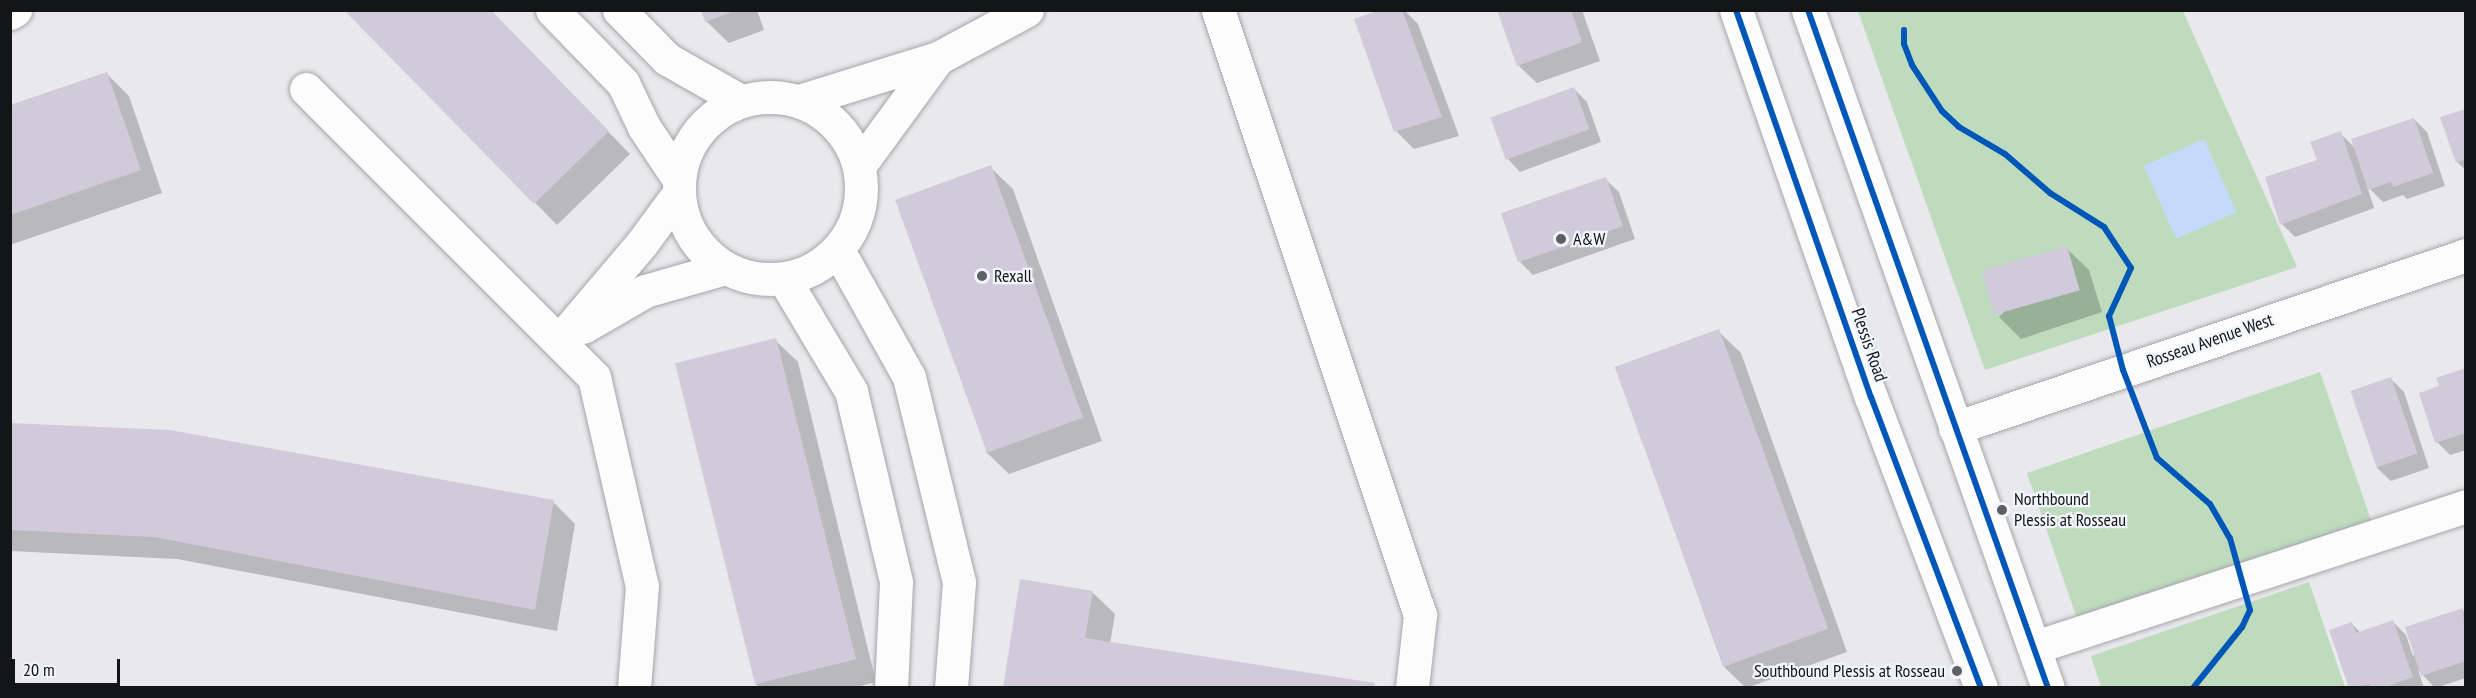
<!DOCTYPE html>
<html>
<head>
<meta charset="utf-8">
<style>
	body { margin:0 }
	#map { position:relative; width:2476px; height:698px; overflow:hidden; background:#e8e8ed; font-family:"PT Sans Narrow",sans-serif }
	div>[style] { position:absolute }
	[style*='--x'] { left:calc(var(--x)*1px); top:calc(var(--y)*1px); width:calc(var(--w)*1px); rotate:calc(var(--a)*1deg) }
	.green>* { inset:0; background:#bedcbd; transform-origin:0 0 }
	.water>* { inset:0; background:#c5d9fa; transform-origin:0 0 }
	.shadow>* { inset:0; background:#0003 }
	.building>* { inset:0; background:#d1cadb; transform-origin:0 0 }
	.roads { filter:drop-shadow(0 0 2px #a5a6a9) drop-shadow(0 0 2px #a5a6a9) }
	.minor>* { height:33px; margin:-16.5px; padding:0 16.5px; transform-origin:16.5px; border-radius:16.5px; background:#fcfcfc }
	.minor>.ring { margin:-16.5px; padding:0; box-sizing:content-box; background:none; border:33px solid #fcfcfc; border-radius:50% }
	.major>* { height:33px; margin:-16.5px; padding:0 16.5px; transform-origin:16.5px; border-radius:16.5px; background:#fcfcfc }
	.cycleway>* { height:6px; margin:-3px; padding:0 3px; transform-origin:3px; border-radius:3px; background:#0057b8 }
	.dots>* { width:16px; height:16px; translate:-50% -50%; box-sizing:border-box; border:3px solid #f2f5fd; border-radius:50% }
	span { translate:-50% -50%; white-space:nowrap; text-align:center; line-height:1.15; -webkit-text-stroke:4.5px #f2f5fd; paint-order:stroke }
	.poi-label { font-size:18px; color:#141517 }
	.left { translate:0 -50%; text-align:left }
	.right { translate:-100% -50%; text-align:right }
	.street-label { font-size:18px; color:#141517 }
	.frame { position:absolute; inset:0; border:12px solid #141517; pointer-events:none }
	.scale { position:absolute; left:12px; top:659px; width:108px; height:27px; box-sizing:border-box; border:3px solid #141517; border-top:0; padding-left:8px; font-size:18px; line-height:21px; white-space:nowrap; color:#141517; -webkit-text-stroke:4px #f2f5fd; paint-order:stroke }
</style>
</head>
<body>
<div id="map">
	<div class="green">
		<div style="clip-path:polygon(1858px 11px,2183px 11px,2297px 267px,1985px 370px)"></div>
		<div style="left:2320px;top:372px;width:163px;height:310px;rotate:71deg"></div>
		<div style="clip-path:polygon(2309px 582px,2345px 687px,2101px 687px,2091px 656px)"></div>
	</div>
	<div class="water">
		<div style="left:2204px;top:139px;width:80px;height:66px;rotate:66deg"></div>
	</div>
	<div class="shadow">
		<div style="clip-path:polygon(346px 10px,489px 10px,630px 154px,557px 225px)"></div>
		<div style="clip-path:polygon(703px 10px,757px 10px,764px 30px,729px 43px,706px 21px)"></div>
		<div style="clip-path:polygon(1384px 10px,1404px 10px,1418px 24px,1459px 136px,1414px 149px,1396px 131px)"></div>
		<div style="clip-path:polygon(1499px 10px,1582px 10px,1600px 61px,1537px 83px,1518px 65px)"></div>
		<div style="clip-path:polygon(107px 74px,129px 96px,162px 193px,10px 245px,10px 107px)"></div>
		<div style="clip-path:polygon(1574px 89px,1587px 102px,1601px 142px,1520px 172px,1507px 158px,1492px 118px)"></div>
		<div style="clip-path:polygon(2466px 111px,2466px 170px,2457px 162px)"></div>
		<div style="clip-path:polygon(2414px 119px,2427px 132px,2445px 186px,2407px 199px,2403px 195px,2383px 202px,2367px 186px,2374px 208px,2295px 237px,2282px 224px,2319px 161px,2340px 133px,2356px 149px)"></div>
		<div style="clip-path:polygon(990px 167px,1013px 189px,1102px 441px,1009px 474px,986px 452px)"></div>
		<div style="clip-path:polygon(1605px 179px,1619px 192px,1635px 239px,1533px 275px,1520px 262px)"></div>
		<div style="clip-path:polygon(2066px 248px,2089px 270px,2102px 312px,2021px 339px,1999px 317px)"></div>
		<div style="clip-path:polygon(1718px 331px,1741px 353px,1847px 652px,1746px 688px,1723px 666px,1616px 367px)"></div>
		<div style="clip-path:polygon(775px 340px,798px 362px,876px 682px,853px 688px,760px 688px,756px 684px)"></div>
		<div style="clip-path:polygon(2466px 370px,2466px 450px,2450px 455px,2437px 442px,2440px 387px)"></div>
		<div style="clip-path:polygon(2391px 379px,2404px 392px,2429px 468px,2391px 481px,2377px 468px)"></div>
		<div style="clip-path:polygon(10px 425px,553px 502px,575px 524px,557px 631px,177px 559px,10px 551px)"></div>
		<div style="clip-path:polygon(1092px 592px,1115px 614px,1110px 644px,1377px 688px,1004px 688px)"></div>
		<div style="clip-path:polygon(2462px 610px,2466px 613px,2466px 678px,2435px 688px,2418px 670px,2424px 688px,2351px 688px,2352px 624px,2361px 633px,2393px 622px,2406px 635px,2413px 656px)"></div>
	</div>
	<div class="building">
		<div style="clip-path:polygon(344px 10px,491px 10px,609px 131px,534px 204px)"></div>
		<div style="clip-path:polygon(701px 10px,735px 10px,735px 11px,705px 22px)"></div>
		<div style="clip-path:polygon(1380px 10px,1402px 10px,1442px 117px,1394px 132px,1354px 19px)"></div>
		<div style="clip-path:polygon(1497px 10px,1571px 10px,1582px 42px,1517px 66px)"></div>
		<div style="clip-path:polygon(107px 72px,141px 170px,10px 215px,10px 105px)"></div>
		<div style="left:1574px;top:87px;width:45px;height:89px;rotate:70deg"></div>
		<div style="clip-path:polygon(2466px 109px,2466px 159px,2456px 163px,2440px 117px)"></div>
		<div style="clip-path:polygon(2414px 118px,2433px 173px,2393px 187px,2391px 182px,2368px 190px,2351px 139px)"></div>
		<div style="clip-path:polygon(2341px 131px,2362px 194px,2280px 225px,2265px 177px,2317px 160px,2310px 142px)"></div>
		<div style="left:991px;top:165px;width:269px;height:102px;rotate:70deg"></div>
		<div style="left:1606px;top:177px;width:52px;height:111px;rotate:71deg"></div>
		<div style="left:2067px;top:246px;width:46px;height:89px;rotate:74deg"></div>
		<div style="left:1719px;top:329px;width:319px;height:111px;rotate:70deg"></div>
		<div style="left:776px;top:338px;width:331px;height:104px;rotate:76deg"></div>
		<div style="clip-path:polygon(2466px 368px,2466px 433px,2435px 443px,2419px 393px,2439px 386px,2436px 378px)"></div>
		<div style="left:2391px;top:377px;width:81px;height:43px;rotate:71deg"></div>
		<div style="clip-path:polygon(10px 423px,170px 430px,554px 500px,535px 610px,154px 537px,10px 530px)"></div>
		<div style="clip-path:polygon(1020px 579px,1093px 591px,1085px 638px,1375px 683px,1374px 688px,1003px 688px)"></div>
		<div style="clip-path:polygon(2463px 608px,2466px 661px,2421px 676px,2405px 627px)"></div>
		<div style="clip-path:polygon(2393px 620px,2413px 677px,2383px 688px,2371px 688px,2369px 684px,2349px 688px,2329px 630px,2352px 622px,2356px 633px)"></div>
	</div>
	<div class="roads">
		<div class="minor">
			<div style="--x:552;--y:10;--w:102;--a:45.8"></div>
			<div style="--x:623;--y:83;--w:49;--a:64.5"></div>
			<div style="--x:644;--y:127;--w:61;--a:56.3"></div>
			<div style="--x:619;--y:10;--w:69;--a:45.6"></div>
			<div style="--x:667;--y:59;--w:85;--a:29.6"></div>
			<div style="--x:1218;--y:10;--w:638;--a:71.54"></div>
			<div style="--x:1420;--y:615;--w:73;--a:96.3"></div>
			<div style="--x:10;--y:13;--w:6;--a:-31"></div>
			<div style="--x:306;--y:89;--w:407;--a:45"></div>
			<div style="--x:594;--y:377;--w:214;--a:77.1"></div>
			<div style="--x:642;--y:586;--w:102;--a:94.5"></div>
			<div class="ring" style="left:679px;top:97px;width:149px;height:149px"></div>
			<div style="--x:799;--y:101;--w:145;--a:-17.2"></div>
			<div style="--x:938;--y:58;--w:101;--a:-28.3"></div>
			<div style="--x:859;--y:166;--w:134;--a:-53.8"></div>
			<div style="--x:838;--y:250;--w:145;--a:60.8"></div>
			<div style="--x:909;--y:377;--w:211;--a:76.3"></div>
			<div style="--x:959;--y:582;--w:106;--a:94.3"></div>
			<div style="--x:784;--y:279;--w:131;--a:59.1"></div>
			<div style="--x:851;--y:391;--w:196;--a:76.7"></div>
			<div style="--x:896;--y:582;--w:106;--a:92.7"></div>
			<div style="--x:583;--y:327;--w:72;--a:-30.1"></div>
			<div style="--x:645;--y:291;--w:83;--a:-16"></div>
			<div style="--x:559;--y:341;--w:128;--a:-49.7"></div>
			<div style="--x:642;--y:243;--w:62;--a:-53.5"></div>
			<div style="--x:1955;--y:428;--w:539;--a:-18.7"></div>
			<div style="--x:2035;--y:647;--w:453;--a:-18.1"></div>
		</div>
		<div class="major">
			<div style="--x:1736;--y:10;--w:410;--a:70.8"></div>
			<div style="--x:1871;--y:397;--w:311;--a:69.3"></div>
			<div style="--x:1808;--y:10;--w:719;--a:70.51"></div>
		</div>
	</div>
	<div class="cycleway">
		<div style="--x:1736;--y:10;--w:410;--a:70.8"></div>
		<div style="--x:1871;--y:397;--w:311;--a:69.3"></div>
		<div style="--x:1808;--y:10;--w:719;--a:70.51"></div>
		<div style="--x:1904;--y:30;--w:14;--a:90"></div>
		<div style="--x:1904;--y:44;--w:22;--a:69"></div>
		<div style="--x:1912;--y:65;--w:55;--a:56.9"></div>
		<div style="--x:1942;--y:111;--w:23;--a:43"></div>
		<div style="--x:1959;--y:127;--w:53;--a:30.4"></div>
		<div style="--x:2005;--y:154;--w:60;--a:40.9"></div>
		<div style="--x:2050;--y:193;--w:64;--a:32.2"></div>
		<div style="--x:2104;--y:227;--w:49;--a:56.6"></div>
		<div style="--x:2131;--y:268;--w:53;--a:114.6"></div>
		<div style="--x:2109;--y:316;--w:56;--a:75.5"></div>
		<div style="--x:2123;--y:370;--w:94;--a:68.9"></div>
		<div style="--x:2157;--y:458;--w:70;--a:41"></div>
		<div style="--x:2210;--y:504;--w:39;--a:60"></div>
		<div style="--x:2230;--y:538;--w:75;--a:74.5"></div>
		<div style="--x:2250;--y:610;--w:19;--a:115"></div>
		<div style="--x:2242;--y:627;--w:78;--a:128.8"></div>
	</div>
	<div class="dots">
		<div style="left:1561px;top:239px;background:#5e5f62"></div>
		<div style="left:982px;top:276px;background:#5e5f62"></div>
		<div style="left:2002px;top:510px;background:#5e5f62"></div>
		<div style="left:1957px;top:671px;background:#5e5f62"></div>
	</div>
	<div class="poi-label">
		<span class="left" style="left:1573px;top:239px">A&amp;W</span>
		<span class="left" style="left:994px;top:276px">Rexall</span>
		<span class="left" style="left:2014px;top:510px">Northbound<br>Plessis at Rosseau</span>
		<span class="right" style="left:1945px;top:671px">Southbound Plessis at Rosseau</span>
	</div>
	<div class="street-label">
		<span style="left:2210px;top:341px;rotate:-19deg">Rosseau Avenue West</span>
		<span style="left:1869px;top:345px;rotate:71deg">Plessis Road</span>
	</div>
	<div class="frame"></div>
	<div class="scale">20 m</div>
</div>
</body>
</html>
